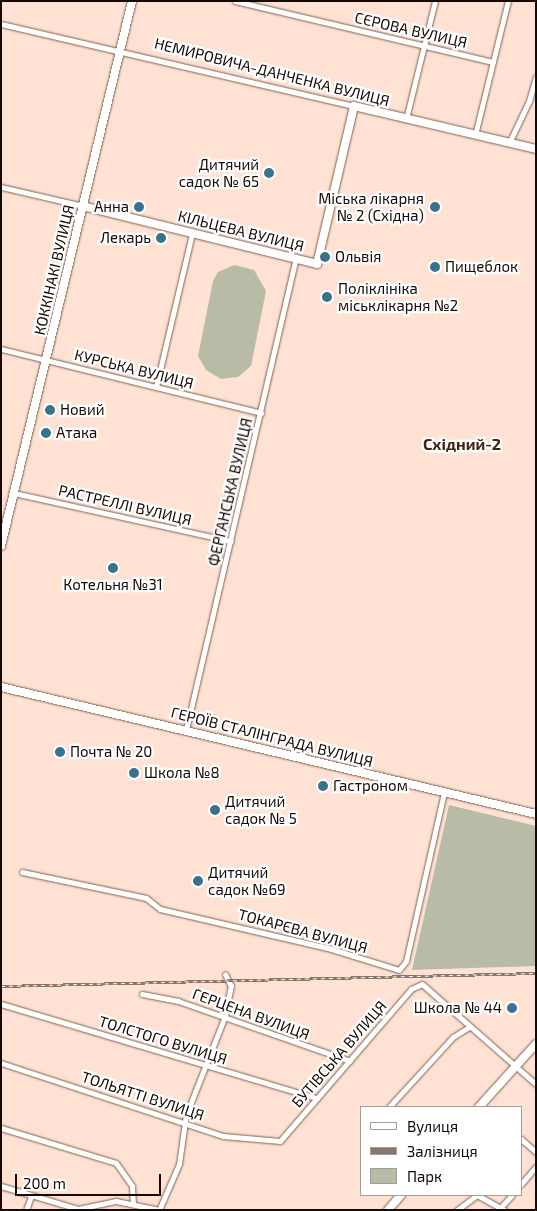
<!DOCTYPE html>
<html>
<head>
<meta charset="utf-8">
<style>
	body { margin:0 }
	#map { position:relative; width:537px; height:1211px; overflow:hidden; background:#ffe2d3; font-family:"Exo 2",sans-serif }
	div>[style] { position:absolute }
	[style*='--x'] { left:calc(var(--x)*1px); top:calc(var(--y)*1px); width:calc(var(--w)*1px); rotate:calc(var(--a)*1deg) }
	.green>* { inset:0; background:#b8bba5 }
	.roads { filter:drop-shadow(0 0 1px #7f6150) drop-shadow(0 0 1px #7f6150) }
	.street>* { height:5px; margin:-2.5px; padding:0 2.5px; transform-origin:2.5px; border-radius:2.5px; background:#fff }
	.secondary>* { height:8px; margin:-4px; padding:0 4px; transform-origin:4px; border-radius:4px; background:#fff }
	.rail>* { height:3px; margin-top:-1.5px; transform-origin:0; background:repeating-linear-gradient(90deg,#fff 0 4px,#8a766c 0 8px); box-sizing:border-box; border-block:1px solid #8a766c }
	.dots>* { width:14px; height:14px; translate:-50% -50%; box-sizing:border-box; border:2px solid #fff; border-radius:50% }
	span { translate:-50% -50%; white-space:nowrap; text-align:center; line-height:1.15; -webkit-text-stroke:4.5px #fff; paint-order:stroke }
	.street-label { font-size:15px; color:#140904 }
	.poi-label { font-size:15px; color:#140904 }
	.right { translate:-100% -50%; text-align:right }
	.left { translate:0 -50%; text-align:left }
	.neighbourhood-label { font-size:16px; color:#402516; font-weight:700 }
	.frame { position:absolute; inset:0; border:2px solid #140904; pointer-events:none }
	.legend { position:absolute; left:360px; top:1106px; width:162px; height:90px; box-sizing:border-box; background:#fff; border:1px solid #a19d9b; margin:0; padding:6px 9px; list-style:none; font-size:15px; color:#140904 }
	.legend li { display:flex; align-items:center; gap:10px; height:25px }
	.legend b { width:25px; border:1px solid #a19d9b }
	.scale { position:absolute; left:15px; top:1174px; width:146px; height:22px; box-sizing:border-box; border:2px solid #140904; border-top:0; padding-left:6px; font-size:15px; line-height:18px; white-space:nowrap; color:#140904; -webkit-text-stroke:4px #fff; paint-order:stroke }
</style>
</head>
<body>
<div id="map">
	<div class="green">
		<div style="clip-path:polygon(234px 265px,254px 270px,266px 291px,251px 366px,238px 377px,221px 379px,206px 370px,198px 356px,213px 281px,218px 272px)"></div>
		<div style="clip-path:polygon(449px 805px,536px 826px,536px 966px,412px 970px)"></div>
	</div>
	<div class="roads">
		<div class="street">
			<div style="--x:235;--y:1;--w:265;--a:13.3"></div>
			<div style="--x:1;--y:24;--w:362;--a:13.1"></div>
			<div style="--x:406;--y:119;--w:122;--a:-76.2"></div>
			<div style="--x:475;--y:135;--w:138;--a:-76.2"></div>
			<div style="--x:509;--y:143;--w:47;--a:-64.5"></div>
			<div style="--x:529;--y:101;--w:25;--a:-74"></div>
			<div style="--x:1;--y:187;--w:84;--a:13"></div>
			<div style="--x:1;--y:349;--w:268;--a:13.8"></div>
			<div style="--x:156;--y:387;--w:158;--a:-76.8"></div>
			<div style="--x:14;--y:493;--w:222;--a:12.5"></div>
			<div style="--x:186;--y:730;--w:485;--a:-76.9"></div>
			<div style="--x:22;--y:872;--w:127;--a:11.8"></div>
			<div style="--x:146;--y:898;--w:18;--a:38"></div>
			<div style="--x:160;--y:909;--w:172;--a:13.1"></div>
			<div style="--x:328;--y:948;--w:74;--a:17.2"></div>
			<div style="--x:399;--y:970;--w:11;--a:-52"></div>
			<div style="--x:406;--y:961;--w:172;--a:-77.3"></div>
			<div style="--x:142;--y:994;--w:37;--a:11"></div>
			<div style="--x:178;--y:1001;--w:182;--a:19.2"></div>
			<div style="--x:1;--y:1004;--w:330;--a:16.6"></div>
			<div style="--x:1;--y:1063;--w:234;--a:18.2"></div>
			<div style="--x:223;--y:1136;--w:57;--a:5"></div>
			<div style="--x:280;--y:1141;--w:201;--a:-49.2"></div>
			<div style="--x:411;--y:989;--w:12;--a:-24"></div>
			<div style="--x:422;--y:984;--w:152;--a:41.3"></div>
			<div style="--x:389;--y:1107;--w:95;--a:-47.6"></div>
			<div style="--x:453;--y:1037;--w:19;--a:-32"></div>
			<div style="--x:1;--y:1128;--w:120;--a:16.9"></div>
			<div style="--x:116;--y:1163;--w:28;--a:55"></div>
			<div style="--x:132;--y:1186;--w:18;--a:87"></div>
			<div style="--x:521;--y:1139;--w:20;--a:41"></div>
			<div style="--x:521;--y:1184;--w:23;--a:-49"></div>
			<div style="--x:1;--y:1186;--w:80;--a:16.6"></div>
			<div style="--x:78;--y:1209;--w:39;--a:-12"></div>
			<div style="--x:116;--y:1201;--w:44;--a:11.8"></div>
			<div style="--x:159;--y:1210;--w:50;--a:-66.5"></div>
			<div style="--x:179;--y:1164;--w:49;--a:-81.9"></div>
			<div style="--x:186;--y:1115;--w:106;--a:-68.5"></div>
			<div style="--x:225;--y:1016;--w:31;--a:-79"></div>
			<div style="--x:231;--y:986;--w:13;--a:-117"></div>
			<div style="--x:477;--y:1195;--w:31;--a:29"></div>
			<div style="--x:499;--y:1209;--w:19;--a:-47"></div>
			<div style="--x:26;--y:1210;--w:15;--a:-70"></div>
			<div style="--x:457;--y:1210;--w:25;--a:-37"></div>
		</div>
		<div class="secondary">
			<div style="--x:83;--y:206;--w:241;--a:13.9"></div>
			<div style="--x:317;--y:264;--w:162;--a:-76.8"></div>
			<div style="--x:354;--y:106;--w:187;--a:13.3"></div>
			<div style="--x:1;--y:546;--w:561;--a:-76.48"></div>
			<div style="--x:1;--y:687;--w:550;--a:13.35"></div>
			<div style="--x:479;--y:1107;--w:85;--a:-47.9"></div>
			<div style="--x:388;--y:1210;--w:20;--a:-49"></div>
		</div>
	</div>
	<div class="rail">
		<div style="--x:1;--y:986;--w:535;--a:-1.39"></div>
	</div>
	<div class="dots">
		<div style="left:269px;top:173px;background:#37738a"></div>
		<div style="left:139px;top:207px;background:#37738a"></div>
		<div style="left:435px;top:207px;background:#37738a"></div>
		<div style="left:161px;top:238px;background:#37738a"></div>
		<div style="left:325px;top:257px;background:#37738a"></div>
		<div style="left:435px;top:267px;background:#37738a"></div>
		<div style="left:327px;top:297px;background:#37738a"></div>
		<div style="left:50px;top:410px;background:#37738a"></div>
		<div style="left:46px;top:433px;background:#37738a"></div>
		<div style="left:113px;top:568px;background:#37738a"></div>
		<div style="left:60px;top:752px;background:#37738a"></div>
		<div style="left:134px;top:773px;background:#37738a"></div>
		<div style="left:323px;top:786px;background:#37738a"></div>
		<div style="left:215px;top:810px;background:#37738a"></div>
		<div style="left:198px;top:881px;background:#37738a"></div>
		<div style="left:512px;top:1008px;background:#37738a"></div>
	</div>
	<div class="street-label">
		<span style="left:411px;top:30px;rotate:13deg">СЄРОВА ВУЛИЦЯ</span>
		<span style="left:272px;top:72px;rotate:14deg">НЕМИРОВИЧА-ДАНЧЕНКА ВУЛИЦЯ</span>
		<span style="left:241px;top:231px;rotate:14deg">КІЛЬЦЕВА ВУЛИЦЯ</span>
		<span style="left:54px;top:270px;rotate:-77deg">КОККІНАКІ ВУЛИЦЯ</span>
		<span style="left:134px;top:369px;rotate:14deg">КУРСЬКА ВУЛИЦЯ</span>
		<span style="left:230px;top:492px;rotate:-77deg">ФЕРГАНСЬКА ВУЛИЦЯ</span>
		<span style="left:125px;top:505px;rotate:13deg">РАСТРЕЛЛІ ВУЛИЦЯ</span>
		<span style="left:272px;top:737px;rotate:14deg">ГЕРОЇВ СТАЛІНГРАДА ВУЛИЦЯ</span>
		<span style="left:303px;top:931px;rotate:15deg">ТОКАРЄВА ВУЛИЦЯ</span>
		<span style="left:251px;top:1014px;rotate:20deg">ГЕРЦЕНА ВУЛИЦЯ</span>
		<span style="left:163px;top:1040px;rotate:17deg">ТОЛСТОГО ВУЛИЦЯ</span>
		<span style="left:339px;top:1054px;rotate:-49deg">БУТІВСЬКА ВУЛИЦЯ</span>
		<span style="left:143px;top:1096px;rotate:18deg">ТОЛЬЯТТІ ВУЛИЦЯ</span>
	</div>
	<div class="poi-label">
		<span class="right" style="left:259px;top:173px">Дитячий<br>садок № 65</span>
		<span class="right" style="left:424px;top:207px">Міська лікарня<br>№ 2 (Східна)</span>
		<span class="right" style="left:129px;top:207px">Анна</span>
		<span class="right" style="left:151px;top:238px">Лекарь</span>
		<span class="left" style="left:335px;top:257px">Ольвія</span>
		<span class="left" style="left:445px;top:267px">Пищеблок</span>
		<span class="left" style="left:338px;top:297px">Поліклініка<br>міськлікарня №2</span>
		<span class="left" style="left:60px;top:410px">Новий</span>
		<span class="left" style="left:56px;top:433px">Атака</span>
		<span style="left:113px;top:585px">Котельня №31</span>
		<span class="left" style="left:70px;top:752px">Почта № 20</span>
		<span class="left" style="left:144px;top:773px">Школа №8</span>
		<span class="left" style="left:333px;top:786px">Гастроном</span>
		<span class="left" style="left:225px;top:810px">Дитячий<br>садок № 5</span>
		<span class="left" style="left:208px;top:881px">Дитячий<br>садок №69</span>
		<span class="right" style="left:502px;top:1008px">Школа № 44</span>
	</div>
	<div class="neighbourhood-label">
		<span style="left:462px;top:444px">Східний-2</span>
	</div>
	<div class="frame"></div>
	<ul class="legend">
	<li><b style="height:6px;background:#fff"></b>Вулиця</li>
	<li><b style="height:6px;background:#8a766c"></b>Залізниця</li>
	<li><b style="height:14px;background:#b8bba5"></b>Парк</li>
	</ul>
	<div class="scale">200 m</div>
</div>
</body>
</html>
